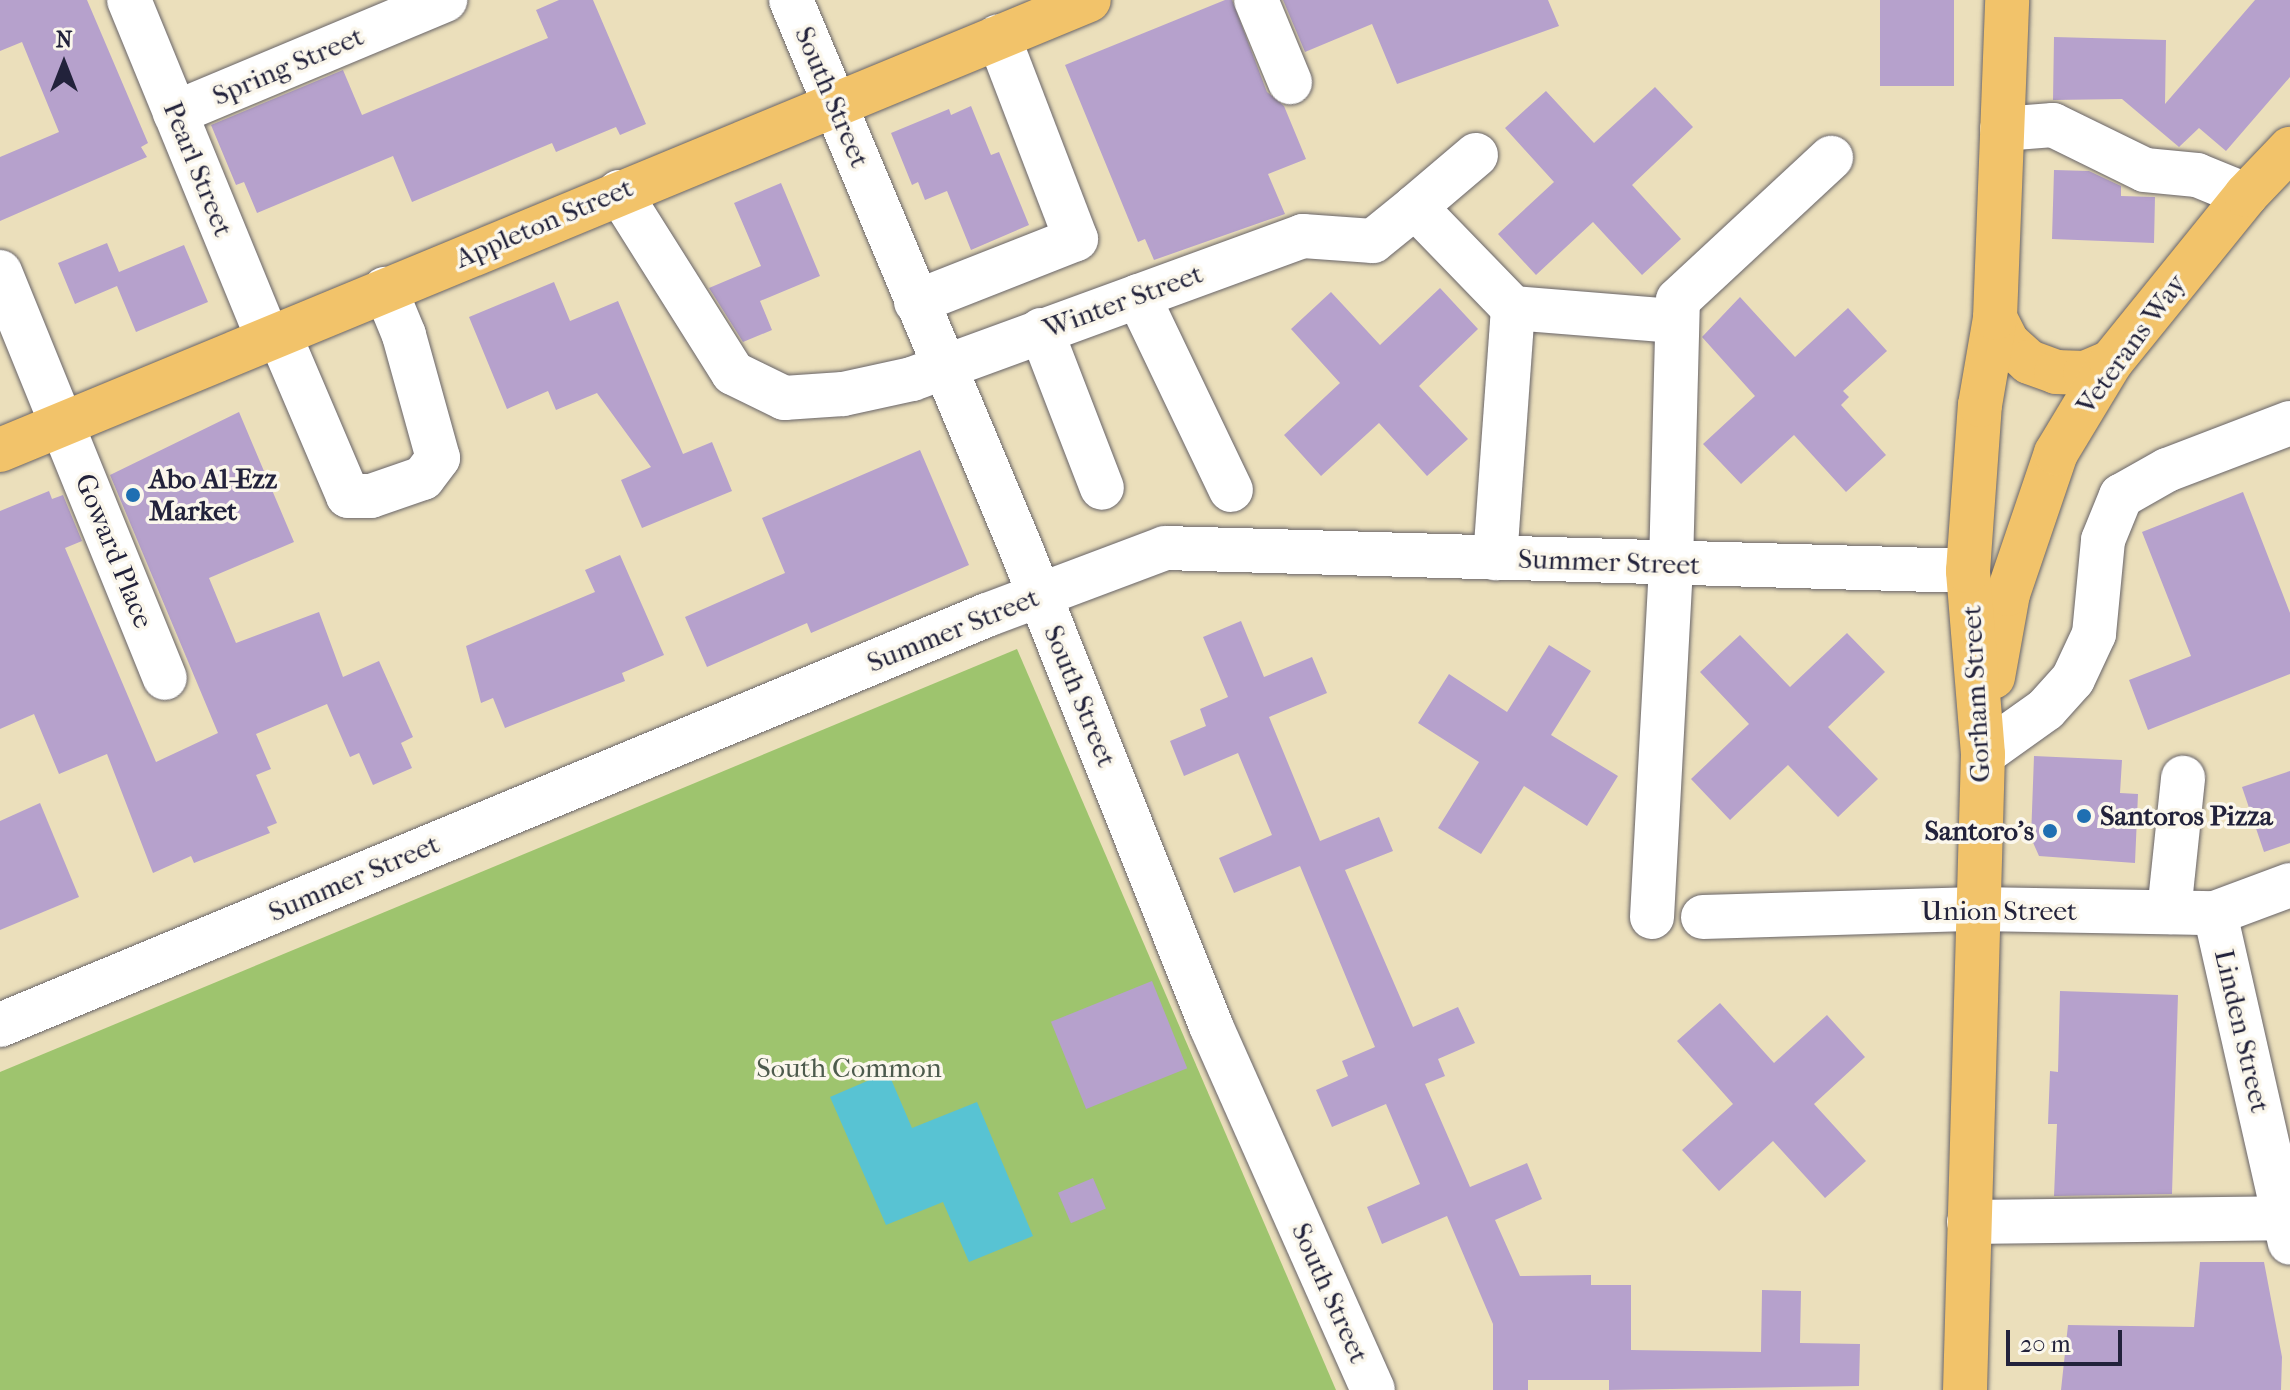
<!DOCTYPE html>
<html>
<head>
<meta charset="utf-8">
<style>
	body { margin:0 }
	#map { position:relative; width:2290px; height:1390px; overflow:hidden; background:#ebdfbb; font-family:"IM FELL French Canon",serif }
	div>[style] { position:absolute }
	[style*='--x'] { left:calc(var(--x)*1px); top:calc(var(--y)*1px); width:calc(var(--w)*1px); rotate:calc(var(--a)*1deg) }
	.green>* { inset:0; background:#9ec46e }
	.water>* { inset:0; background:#58c3d3 }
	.building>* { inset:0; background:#b6a1cc; transform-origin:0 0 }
	.roads { filter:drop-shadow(0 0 2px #686468) drop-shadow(0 0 2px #686468) }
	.minor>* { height:44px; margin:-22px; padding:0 22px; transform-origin:22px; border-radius:22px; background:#fff }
	.major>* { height:44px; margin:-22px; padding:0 22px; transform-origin:22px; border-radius:22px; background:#f2c36a }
	.dots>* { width:22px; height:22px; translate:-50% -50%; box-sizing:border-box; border:4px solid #fbf7ec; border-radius:50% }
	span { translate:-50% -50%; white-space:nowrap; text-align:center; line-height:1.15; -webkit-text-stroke:7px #fbf7ec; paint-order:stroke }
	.street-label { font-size:28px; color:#22223b }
	.poi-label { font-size:28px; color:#22223b; font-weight:700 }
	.left { translate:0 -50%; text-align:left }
	.right { translate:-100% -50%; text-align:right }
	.park-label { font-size:28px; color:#4d5b4d }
	.north { position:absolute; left:24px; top:24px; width:80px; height:80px; -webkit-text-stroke:6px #fbf7ec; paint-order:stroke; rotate:0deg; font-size:22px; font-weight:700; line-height:32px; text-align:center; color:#22223b }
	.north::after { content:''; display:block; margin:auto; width:28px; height:36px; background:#22223b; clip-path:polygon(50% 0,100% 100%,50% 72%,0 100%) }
	.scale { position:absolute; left:2006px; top:1330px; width:116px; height:36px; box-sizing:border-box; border:4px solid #22223b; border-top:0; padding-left:10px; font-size:24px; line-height:28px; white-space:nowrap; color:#22223b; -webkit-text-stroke:6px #fbf7ec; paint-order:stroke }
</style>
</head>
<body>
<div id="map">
	<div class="green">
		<div style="clip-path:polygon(1017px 649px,1336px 1390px,0 1390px,0 1072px)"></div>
	</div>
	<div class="water">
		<div style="clip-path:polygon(888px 1072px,912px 1128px,977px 1102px,1033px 1236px,969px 1262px,943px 1202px,886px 1225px,830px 1097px)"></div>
	</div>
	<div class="building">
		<div style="clip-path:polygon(0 0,87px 0,148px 143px,141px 147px,147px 157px,0 221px,0 157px,59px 132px,22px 42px,0 51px)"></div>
		<div style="clip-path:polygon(559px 0,593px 0,646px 124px,620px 135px,616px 127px,556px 152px,552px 143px,412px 202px,393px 156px,257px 213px,244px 182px,236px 185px,211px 125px,343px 70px,362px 115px,548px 38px,536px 10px)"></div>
		<div style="clip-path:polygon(1225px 0,1232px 0,1267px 92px,1284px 106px,1306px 159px,1268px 174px,1285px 214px,1154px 260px,1145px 239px,1138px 242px,1065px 65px)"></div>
		<div style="clip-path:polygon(1283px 0,1548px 0,1559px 26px,1397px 84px,1372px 24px,1305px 52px)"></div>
		<div style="left:1880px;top:0;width:74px;height:86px"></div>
		<div style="clip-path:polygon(2255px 0,2290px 0,2290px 77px,2226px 151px,2199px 128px,2179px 147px,2122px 99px,2053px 100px,2054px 37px,2166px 40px,2165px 104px)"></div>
		<div style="clip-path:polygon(1655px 87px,1693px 127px,1632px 185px,1681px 239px,1642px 275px,1593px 222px,1536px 275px,1498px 234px,1554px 182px,1505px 128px,1546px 91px,1594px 143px)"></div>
		<div style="clip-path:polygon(971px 106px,991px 155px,999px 152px,1029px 225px,971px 250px,947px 191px,925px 200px,918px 182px,912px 185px,891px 133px,949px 109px,951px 115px)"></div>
		<div style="clip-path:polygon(2054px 170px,2089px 171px,2121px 186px,2121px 196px,2155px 197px,2154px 243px,2052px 239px)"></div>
		<div style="clip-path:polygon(781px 183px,820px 276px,760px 301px,772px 330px,743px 342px,709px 288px,761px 266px,734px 203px)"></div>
		<div style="clip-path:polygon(107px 243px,119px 272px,184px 245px,208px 302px,136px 332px,117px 286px,75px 304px,58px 263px)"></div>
		<div style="clip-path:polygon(554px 282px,570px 321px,618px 301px,683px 454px,712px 442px,732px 491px,642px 528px,621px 480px,651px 467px,597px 393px,556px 410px,548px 391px,507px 409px,469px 317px)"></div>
		<div style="clip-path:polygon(1440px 288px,1478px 329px,1419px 386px,1468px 439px,1427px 476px,1379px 423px,1321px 476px,1284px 435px,1340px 383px,1291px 329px,1331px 292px,1380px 345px)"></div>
		<div style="clip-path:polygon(1740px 297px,1795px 357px,1848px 308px,1887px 351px,1843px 391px,1849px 397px,1841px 405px,1886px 455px,1846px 492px,1794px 435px,1741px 484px,1703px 444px,1755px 396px,1702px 337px)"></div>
		<div style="clip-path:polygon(239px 412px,294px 542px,209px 578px,236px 643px,319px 612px,343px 677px,379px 661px,413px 737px,401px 743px,412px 768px,373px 785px,359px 753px,350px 757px,327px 704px,256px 734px,271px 769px,256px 775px,277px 823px,267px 827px,270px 833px,194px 863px,191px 856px,153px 873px,107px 754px,59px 774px,34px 714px,0 729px,0 511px,49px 491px,52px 499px,63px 495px,82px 541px,65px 548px,156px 762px,218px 733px,110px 475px)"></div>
		<div style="clip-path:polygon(920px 450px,969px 565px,811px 633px,807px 623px,707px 667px,685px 617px,785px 573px,762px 518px)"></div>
		<div style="clip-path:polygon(2243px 492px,2290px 613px,2290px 674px,2148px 730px,2129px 680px,2191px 656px,2142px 532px)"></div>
		<div style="clip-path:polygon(620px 555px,664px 655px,622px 673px,625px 681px,505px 728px,493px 698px,481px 703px,466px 646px,595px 592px,585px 570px)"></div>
		<div style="clip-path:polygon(1241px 621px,1264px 677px,1312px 657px,1327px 693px,1269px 717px,1320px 841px,1379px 817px,1393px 851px,1345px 870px,1413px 1027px,1458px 1007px,1475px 1043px,1438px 1059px,1445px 1076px,1425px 1084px,1470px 1187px,1527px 1163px,1542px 1199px,1495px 1220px,1520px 1276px,1591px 1275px,1591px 1285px,1631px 1285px,1631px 1350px,1761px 1352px,1762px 1290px,1801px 1291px,1800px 1343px,1860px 1344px,1859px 1386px,1609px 1390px,1609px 1380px,1528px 1380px,1528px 1390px,1493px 1390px,1493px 1324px,1447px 1216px,1382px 1244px,1367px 1207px,1420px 1184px,1386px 1104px,1332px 1127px,1316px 1090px,1348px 1076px,1342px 1061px,1375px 1047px,1300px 866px,1234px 893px,1219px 858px,1272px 835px,1238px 753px,1184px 776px,1170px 741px,1206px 726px,1200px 709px,1228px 697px,1203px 637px)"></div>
		<div style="clip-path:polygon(1847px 633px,1885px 672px,1828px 727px,1878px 779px,1838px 817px,1788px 765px,1730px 820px,1691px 779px,1749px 724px,1700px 672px,1740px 635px,1790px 687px)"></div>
		<div style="clip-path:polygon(1549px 645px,1591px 671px,1551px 735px,1618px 776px,1587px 826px,1524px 786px,1481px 854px,1438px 828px,1479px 762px,1418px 723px,1449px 674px,1507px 712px)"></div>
		<div style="clip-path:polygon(2034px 756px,2122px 760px,2120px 793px,2138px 794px,2135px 863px,2039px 856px,2031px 838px)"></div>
		<div style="clip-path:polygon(2290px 771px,2290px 843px,2264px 852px,2242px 787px)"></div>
		<div style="clip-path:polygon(40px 803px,79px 897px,0 930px,0 821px)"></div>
		<div style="left:1152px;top:981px;width:94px;height:109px;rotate:68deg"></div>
		<div style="clip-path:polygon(2060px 991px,2178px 995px,2172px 1194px,2054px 1196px,2057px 1124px,2048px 1124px,2050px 1071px,2058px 1072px)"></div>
		<div style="clip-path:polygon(1720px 1003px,1774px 1063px,1827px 1015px,1865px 1057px,1814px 1104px,1866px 1161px,1825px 1198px,1773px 1141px,1719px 1191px,1682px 1150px,1733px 1104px,1677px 1041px)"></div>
		<div style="left:1093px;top:1178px;width:33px;height:38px;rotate:67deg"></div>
		<div style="clip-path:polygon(2200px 1262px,2264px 1262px,2282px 1357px,2281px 1390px,2061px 1390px,2068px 1325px,2194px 1327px)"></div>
	</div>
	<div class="roads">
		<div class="minor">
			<div style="--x:129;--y:0;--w:366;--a:67.7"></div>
			<div style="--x:791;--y:0;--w:597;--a:67.25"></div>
			<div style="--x:1022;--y:551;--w:511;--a:68.3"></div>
			<div style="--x:1211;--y:1026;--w:398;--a:66"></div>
			<div style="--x:1256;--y:0;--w:89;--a:67.5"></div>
			<div style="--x:175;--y:113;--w:293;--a:-22.7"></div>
			<div style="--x:2002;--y:129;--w:51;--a:-4.5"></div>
			<div style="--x:2053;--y:125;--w:102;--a:26.1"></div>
			<div style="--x:2145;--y:170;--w:52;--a:5.5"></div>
			<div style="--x:2197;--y:175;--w:53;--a:22.2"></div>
			<div style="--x:1476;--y:155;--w:80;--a:139.6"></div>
			<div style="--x:1415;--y:207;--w:141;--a:45.9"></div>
			<div style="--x:1513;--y:308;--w:251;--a:94.1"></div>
			<div style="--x:619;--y:192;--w:214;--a:57.8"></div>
			<div style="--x:733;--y:373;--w:57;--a:26.1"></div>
			<div style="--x:784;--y:398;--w:59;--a:-3.9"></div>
			<div style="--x:843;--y:394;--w:71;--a:-12.3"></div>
			<div style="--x:912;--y:379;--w:416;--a:-20.1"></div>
			<div style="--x:1303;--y:236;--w:70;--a:4.1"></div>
			<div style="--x:1373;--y:241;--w:54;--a:-39"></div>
			<div style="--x:0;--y:272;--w:438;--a:67.9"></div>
			<div style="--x:1138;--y:296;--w:215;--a:64.4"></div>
			<div style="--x:916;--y:302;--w:172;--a:-21.5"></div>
			<div style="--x:1076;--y:239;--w:217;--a:-111"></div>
			<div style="--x:1513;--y:308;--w:163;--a:4.6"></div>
			<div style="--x:1041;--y:330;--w:169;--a:68.9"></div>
			<div style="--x:279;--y:334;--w:176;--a:66.9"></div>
			<div style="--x:348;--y:496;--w:23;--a:0"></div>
			<div style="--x:371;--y:496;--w:55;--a:-19.1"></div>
			<div style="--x:423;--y:478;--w:25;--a:-53"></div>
			<div style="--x:438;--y:458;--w:128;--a:-105.5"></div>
			<div style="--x:404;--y:335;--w:50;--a:-112.4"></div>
			<div style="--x:1983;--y:754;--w:77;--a:-35.5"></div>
			<div style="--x:2046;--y:709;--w:40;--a:-48"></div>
			<div style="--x:2073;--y:679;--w:50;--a:-65"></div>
			<div style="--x:2094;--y:634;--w:94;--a:-84.5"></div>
			<div style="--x:2103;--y:540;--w:48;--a:-67.8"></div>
			<div style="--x:2121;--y:496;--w:53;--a:-29.5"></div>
			<div style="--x:2167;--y:470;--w:132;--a:-20.9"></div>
			<div style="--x:2169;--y:912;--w:135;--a:-84"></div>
			<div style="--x:2215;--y:913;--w:338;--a:77.2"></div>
			<div style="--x:1652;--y:917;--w:353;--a:-86.9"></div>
			<div style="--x:1671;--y:565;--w:265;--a:-88.5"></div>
			<div style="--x:1678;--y:300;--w:209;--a:-42.9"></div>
			<div style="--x:1703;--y:917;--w:274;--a:-1.7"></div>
			<div style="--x:1977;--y:909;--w:238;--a:1"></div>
			<div style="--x:2215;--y:913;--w:80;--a:-20.5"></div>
			<div style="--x:0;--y:1025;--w:1069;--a:-22.56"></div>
			<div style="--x:987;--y:615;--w:190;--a:-20.6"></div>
			<div style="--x:1165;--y:548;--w:803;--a:1.64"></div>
			<div style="--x:1969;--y:1222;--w:315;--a:-0.7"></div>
		</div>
		<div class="major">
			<div style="--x:1995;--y:318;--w:28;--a:63"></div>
			<div style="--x:2008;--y:343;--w:28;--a:42"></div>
			<div style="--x:2029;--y:362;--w:29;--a:20"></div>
			<div style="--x:2056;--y:372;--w:29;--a:2"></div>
			<div style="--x:2085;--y:373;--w:28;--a:-23"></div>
			<div style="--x:0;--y:450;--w:1178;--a:-22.45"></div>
			<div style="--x:1993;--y:677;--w:84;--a:-79.8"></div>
			<div style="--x:2008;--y:594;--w:149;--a:-71.2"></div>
			<div style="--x:2056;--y:453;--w:106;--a:-58.9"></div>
			<div style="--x:2111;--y:362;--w:215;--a:-51"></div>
			<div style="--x:2246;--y:195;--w:64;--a:-46.3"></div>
			<div style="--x:1965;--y:1390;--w:636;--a:-88.38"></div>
			<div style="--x:1983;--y:754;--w:184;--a:-94.7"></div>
			<div style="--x:1968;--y:571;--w:166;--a:-85.9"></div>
			<div style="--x:1980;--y:405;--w:88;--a:-80.2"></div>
			<div style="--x:1995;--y:318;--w:318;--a:-87.8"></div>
		</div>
	</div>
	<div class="dots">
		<div style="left:133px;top:495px;background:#1f6fb2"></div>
		<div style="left:2084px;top:816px;background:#1f6fb2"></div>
		<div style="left:2050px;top:831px;background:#1f6fb2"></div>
	</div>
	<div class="street-label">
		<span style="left:288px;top:66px;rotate:-23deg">Spring Street</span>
		<span style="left:832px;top:97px;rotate:67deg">South Street</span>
		<span style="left:198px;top:169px;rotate:68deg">Pearl Street</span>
		<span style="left:544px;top:223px;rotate:-23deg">Appleton Street</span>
		<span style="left:1123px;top:301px;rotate:-20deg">Winter Street</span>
		<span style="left:2131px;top:344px;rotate:-54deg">Veterans Way</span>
		<span style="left:114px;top:551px;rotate:68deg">Goward Place</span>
		<span style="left:1609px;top:562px;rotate:2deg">Summer Street</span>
		<span style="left:953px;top:630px;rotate:-22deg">Summer Street</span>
		<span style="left:1976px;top:694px;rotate:-93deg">Gorham Street</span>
		<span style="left:1080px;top:696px;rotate:68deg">South Street</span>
		<span style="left:354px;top:878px;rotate:-23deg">Summer Street</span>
		<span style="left:1999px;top:911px">Union Street</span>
		<span style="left:2242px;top:1031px;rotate:77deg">Linden Street</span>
		<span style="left:1330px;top:1293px;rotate:66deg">South Street</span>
	</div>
	<div class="poi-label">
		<span class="left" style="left:149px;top:495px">Abo Al-Ezz<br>Market</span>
		<span class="left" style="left:2100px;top:816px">Santoros Pizza</span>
		<span class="right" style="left:2034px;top:831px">Santoro's</span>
	</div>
	<div class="park-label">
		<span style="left:849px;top:1068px">South Common</span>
	</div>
	<div class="north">N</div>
	<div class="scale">20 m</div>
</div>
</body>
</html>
